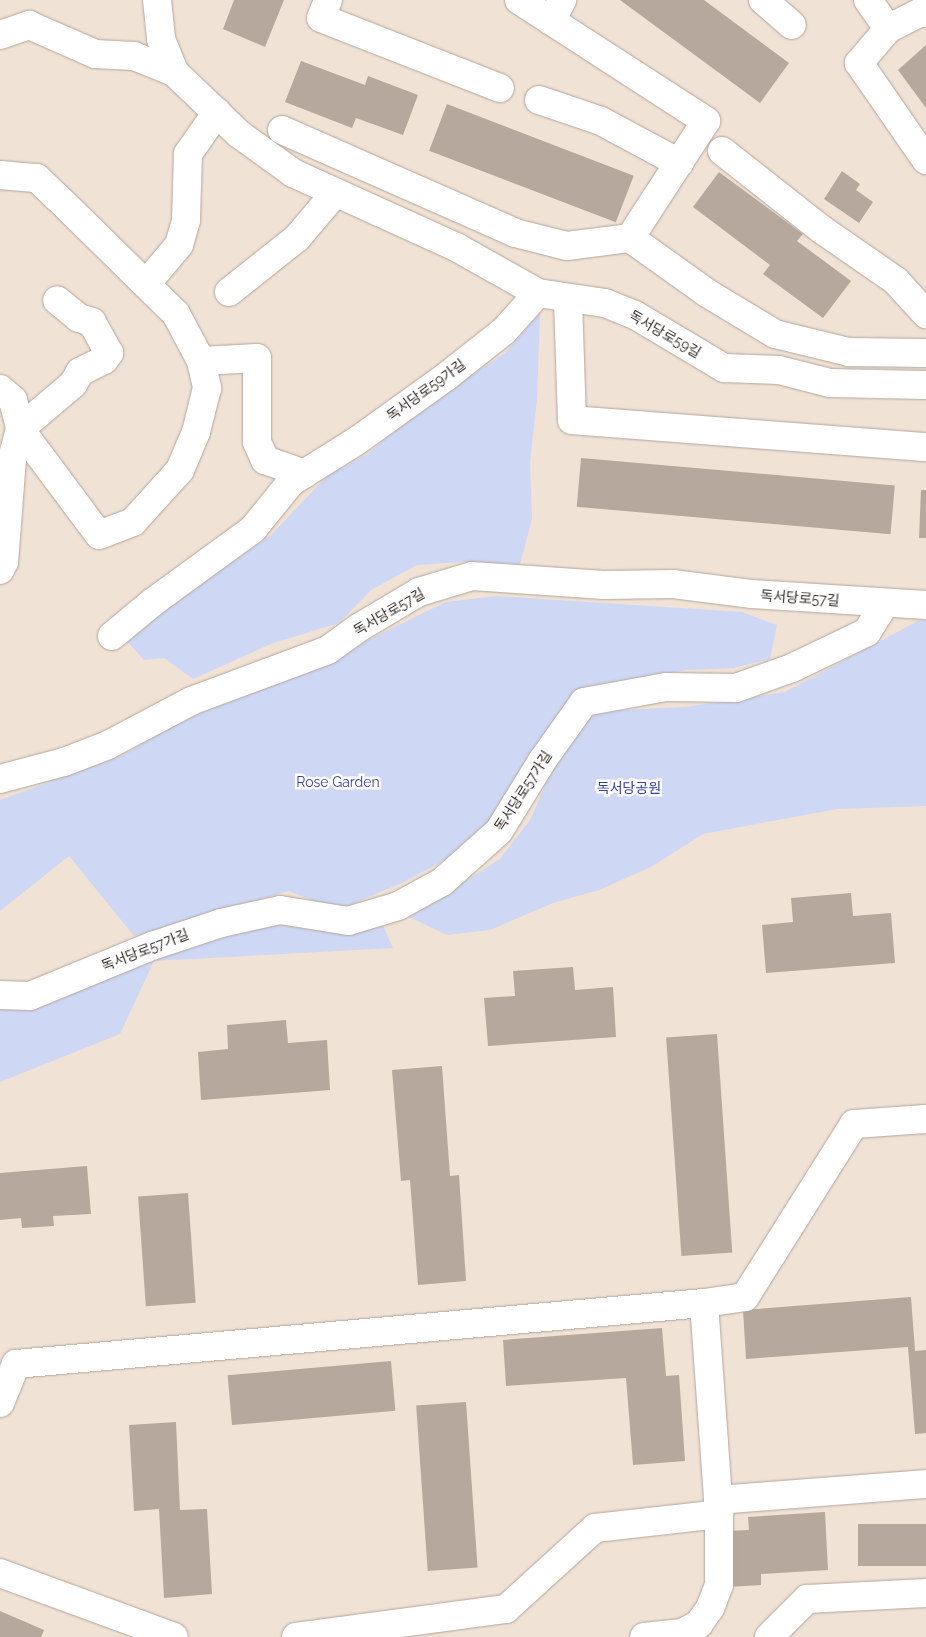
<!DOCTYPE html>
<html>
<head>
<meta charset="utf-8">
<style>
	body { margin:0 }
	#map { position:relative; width:926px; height:1637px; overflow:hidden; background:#f1e2d6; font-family:Raleway,"Noto Sans KR",sans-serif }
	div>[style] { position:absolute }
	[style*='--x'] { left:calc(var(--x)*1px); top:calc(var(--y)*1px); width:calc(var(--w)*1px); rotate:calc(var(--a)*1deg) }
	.green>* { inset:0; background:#ced7f4 }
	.building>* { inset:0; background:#b6a89c; transform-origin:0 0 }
	.roads { filter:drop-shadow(0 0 1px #b3a59a) drop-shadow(0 0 1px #b3a59a) }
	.minor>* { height:28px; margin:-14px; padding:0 14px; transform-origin:14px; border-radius:14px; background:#fff }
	span { translate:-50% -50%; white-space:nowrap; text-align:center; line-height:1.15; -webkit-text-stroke:5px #fff; paint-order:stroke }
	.street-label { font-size:14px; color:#302a26 }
	.park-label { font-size:14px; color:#3443a0 }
</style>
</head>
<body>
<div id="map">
	<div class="green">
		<div style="clip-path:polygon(540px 313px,537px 399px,530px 462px,532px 519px,520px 564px,463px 562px,417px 565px,371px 590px,339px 623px,273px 643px,193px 679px,164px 658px,144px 660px,124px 638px,271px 535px,326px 477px,369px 453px,405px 420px,505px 353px)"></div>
		<div style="clip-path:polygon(496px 596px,742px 612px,777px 625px,770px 659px,733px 668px,688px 670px,610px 683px,491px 822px,456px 854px,404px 882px,350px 905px,373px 903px,393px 948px,154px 961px,120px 1034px,0 1082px,0 998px,203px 924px,349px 906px,316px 902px,289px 891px,134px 936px,69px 856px,0 911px,0 800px,121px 756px,210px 705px,331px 658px,446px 602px)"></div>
		<div style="clip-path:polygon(918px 621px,926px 621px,926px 806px,837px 809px,703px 834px,651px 867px,599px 890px,553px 903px,490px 930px,447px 935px,409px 917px,500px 859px,530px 820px,568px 733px,601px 711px,685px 707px,785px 692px)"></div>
	</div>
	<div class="building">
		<div style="clip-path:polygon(234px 0,284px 0,265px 47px,223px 29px)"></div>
		<div style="clip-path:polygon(620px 0,704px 0,789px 63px,760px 103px)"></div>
		<div style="clip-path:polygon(926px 45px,926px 108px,898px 70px)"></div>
		<div style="clip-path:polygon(301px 61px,365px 85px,368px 76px,418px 95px,403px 135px,356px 118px,352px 128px,285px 102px)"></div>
		<div style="left:447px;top:104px;width:200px;height:50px;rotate:21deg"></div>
		<div style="clip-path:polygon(842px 171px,860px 184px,856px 190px,873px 202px,859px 223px,824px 199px)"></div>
		<div style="clip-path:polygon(719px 172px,803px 234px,797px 241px,851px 281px,823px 318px,763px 274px,770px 265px,693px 207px)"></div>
		<div style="left:581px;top:458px;width:315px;height:49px;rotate:5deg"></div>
		<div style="clip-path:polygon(921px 490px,926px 490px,926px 538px,919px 538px)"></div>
		<div style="clip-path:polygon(851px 893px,853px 916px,891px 913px,895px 963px,766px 973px,762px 925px,793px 922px,791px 898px)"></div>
		<div style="clip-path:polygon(573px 967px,575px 990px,613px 987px,616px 1037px,488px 1046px,484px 998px,515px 996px,513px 971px)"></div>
		<div style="clip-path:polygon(286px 1020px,288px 1043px,327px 1040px,330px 1090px,201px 1100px,198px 1052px,228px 1049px,227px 1025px)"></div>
		<div style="left:717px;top:1034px;width:219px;height:51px;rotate:86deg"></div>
		<div style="clip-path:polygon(442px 1066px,450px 1176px,459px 1175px,466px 1281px,418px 1285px,410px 1180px,401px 1181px,392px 1070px)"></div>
		<div style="clip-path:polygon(87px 1166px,91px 1214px,53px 1216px,54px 1226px,22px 1228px,21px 1218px,0 1220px,0 1173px)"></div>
		<div style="left:188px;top:1193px;width:110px;height:50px;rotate:86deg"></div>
		<div style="clip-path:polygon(911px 1297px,915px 1351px,926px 1350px,926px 1433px,915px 1434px,908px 1347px,746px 1359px,743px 1310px)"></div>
		<div style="clip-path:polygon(662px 1328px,666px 1376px,679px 1375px,685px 1461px,633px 1465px,626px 1378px,506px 1386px,503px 1340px)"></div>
		<div style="left:391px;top:1361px;width:50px;height:164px;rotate:85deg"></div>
		<div style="left:466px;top:1402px;width:166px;height:50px;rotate:86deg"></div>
		<div style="clip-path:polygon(176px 1422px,180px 1510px,207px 1509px,212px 1594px,164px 1598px,159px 1509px,134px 1511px,129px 1425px)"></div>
		<div style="clip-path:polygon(825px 1512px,828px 1570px,761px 1574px,761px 1585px,729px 1587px,726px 1531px,749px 1530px,748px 1517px)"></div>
		<div style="left:926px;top:1524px;width:42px;height:68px;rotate:90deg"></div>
		<div style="clip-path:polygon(0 1611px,44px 1630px,41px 1637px,0 1637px)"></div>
	</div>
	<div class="roads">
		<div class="minor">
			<div style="--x:157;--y:0;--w:39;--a:84"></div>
			<div style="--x:161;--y:39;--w:35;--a:68"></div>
			<div style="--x:174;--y:72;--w:90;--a:43.6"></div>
			<div style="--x:239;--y:134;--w:67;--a:35.8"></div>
			<div style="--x:293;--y:173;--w:179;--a:24.4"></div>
			<div style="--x:456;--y:247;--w:94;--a:29.3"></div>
			<div style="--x:538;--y:293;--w:68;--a:8.5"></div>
			<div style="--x:605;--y:303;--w:32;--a:22"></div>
			<div style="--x:635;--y:315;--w:104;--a:30.8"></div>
			<div style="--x:724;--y:368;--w:55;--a:2.1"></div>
			<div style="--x:779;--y:370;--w:53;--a:14.3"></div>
			<div style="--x:830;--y:383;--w:96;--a:1.2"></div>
			<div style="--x:328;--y:0;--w:19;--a:111"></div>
			<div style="--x:321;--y:18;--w:192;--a:21.4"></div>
			<div style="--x:519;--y:0;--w:223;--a:32.9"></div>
			<div style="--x:706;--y:121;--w:140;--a:123"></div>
			<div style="--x:630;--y:238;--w:95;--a:35.5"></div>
			<div style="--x:707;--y:293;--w:79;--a:31.1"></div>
			<div style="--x:775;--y:334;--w:76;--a:13.7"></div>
			<div style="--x:849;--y:352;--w:77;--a:0.7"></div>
			<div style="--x:763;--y:0;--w:38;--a:41"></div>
			<div style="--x:868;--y:0;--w:35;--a:55"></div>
			<div style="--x:926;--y:13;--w:5;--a:-169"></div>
			<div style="--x:921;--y:12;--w:37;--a:153"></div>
			<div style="--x:888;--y:29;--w:45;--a:130.5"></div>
			<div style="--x:859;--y:63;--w:118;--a:55.4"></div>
			<div style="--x:551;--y:21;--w:24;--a:-62"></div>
			<div style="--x:0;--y:35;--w:31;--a:-19"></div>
			<div style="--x:29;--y:25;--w:72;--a:23.7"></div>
			<div style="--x:95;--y:54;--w:39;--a:3"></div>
			<div style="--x:134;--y:56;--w:43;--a:21.8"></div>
			<div style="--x:539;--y:100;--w:65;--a:18.7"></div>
			<div style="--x:601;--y:121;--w:89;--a:28.3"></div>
			<div style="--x:282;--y:130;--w:255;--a:23.8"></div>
			<div style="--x:515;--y:233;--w:54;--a:14"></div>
			<div style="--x:567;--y:246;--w:64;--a:-7.2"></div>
			<div style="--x:722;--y:151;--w:126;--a:38.2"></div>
			<div style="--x:821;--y:229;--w:91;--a:34.7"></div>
			<div style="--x:896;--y:281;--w:45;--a:47.7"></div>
			<div style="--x:0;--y:175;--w:37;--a:5"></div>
			<div style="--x:37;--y:178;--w:28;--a:44"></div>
			<div style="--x:57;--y:197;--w:167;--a:44.5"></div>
			<div style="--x:176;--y:314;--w:53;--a:62"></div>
			<div style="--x:201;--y:361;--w:28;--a:77"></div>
			<div style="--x:207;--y:388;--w:45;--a:104"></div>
			<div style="--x:196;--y:432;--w:41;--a:112.8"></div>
			<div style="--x:180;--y:470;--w:70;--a:132.1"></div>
			<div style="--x:133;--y:522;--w:36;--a:159"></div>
			<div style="--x:99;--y:535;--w:132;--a:-126.7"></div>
			<div style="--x:20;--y:429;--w:70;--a:-40.3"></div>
			<div style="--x:73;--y:384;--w:14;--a:-60"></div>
			<div style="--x:80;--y:372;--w:27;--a:-27"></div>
			<div style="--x:104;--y:360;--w:9;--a:-54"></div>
			<div style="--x:109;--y:353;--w:35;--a:-119"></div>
			<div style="--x:92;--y:322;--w:14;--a:-163"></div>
			<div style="--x:79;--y:318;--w:28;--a:-141"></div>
			<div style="--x:146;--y:284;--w:51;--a:-49.8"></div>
			<div style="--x:179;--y:245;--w:26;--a:-74"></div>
			<div style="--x:186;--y:220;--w:66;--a:-88.3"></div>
			<div style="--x:188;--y:154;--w:51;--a:-55.4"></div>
			<div style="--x:229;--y:292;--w:87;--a:-38.5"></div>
			<div style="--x:297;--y:238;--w:59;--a:-49.8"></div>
			<div style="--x:568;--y:300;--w:120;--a:88.1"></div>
			<div style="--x:572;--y:420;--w:355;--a:4.4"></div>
			<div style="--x:201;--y:361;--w:56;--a:-3.1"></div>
			<div style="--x:257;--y:358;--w:84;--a:90"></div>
			<div style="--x:257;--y:442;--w:20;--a:66"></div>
			<div style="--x:265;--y:460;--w:42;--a:19.3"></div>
			<div style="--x:0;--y:389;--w:17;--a:40"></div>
			<div style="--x:13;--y:400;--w:30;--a:76"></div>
			<div style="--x:20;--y:429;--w:31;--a:105"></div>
			<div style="--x:12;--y:459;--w:103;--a:94.4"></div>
			<div style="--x:4;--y:562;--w:9;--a:117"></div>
			<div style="--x:112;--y:636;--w:53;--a:-39.7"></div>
			<div style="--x:153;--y:602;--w:124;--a:-36.1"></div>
			<div style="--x:253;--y:529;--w:60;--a:-51"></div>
			<div style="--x:291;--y:482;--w:79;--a:-32.1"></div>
			<div style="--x:358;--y:440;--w:110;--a:-35.7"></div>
			<div style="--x:447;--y:376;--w:73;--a:-38.3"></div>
			<div style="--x:504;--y:331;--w:51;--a:-48.2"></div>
			<div style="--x:0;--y:779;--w:66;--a:-14.9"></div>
			<div style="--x:64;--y:762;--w:47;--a:-21.1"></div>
			<div style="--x:108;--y:745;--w:94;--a:-27.9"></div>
			<div style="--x:191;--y:701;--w:146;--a:-20.4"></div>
			<div style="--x:328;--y:650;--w:39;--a:-36"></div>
			<div style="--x:360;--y:627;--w:69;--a:-30.7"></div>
			<div style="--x:419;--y:592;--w:55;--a:-16.8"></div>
			<div style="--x:472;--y:576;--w:132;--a:3.9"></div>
			<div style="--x:604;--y:585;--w:69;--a:-0.8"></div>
			<div style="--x:673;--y:584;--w:80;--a:7.2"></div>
			<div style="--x:752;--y:594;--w:174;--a:3.6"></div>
			<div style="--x:0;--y:995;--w:30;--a:2"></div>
			<div style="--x:30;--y:996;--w:132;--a:-22.3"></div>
			<div style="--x:152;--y:946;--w:73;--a:-18.4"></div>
			<div style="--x:221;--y:923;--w:60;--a:-12.4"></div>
			<div style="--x:280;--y:910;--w:69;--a:9.2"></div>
			<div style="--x:348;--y:921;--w:52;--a:-16.7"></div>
			<div style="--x:398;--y:906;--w:50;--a:-28.6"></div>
			<div style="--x:442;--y:882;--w:76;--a:-41.8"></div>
			<div style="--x:499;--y:831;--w:82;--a:-58.4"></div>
			<div style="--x:542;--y:761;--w:72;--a:-54.6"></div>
			<div style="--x:584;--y:702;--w:83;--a:-10.4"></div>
			<div style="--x:666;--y:687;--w:70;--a:0.8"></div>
			<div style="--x:736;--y:688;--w:59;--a:-19.7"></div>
			<div style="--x:792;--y:668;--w:83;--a:-25.6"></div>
			<div style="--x:867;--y:632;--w:34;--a:-58"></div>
			<div style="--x:704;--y:1303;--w:41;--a:-8.3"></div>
			<div style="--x:745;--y:1297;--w:204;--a:-57.8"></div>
			<div style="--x:854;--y:1124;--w:72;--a:-4"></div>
			<div style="--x:0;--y:1403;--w:42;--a:-67.7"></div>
			<div style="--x:16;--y:1364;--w:691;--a:-5.07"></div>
			<div style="--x:704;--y:1303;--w:212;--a:85.9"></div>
			<div style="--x:719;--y:1514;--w:71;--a:90"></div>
			<div style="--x:719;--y:1585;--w:25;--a:111"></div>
			<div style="--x:710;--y:1608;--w:19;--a:125"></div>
			<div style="--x:699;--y:1624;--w:19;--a:152"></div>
			<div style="--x:682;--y:1633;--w:38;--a:174"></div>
			<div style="--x:718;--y:1500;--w:209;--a:-4.4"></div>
			<div style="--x:0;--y:1573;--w:185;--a:20.2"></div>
			<div style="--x:296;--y:1637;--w:212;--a:-7.6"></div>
			<div style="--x:506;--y:1609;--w:120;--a:-42.3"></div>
			<div style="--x:595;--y:1528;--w:125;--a:-6.4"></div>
			<div style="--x:769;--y:1637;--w:54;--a:-45"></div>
			<div style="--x:807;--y:1599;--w:119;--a:-2.9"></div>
		</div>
	</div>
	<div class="street-label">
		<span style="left:665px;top:334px;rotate:30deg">독서당로59길</span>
		<span style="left:426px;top:390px;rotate:-36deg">독서당로59가길</span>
		<span style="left:800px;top:598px;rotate:4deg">독서당로57길</span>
		<span style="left:389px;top:612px;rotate:-30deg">독서당로57길</span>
		<span style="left:523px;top:791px;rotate:-57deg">독서당로57가길</span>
		<span style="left:145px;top:950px;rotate:-21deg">독서당로57가길</span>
	</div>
	<div class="park-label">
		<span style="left:338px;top:782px">Rose Garden</span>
		<span style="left:629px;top:788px">독서당공원</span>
	</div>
</div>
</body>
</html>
